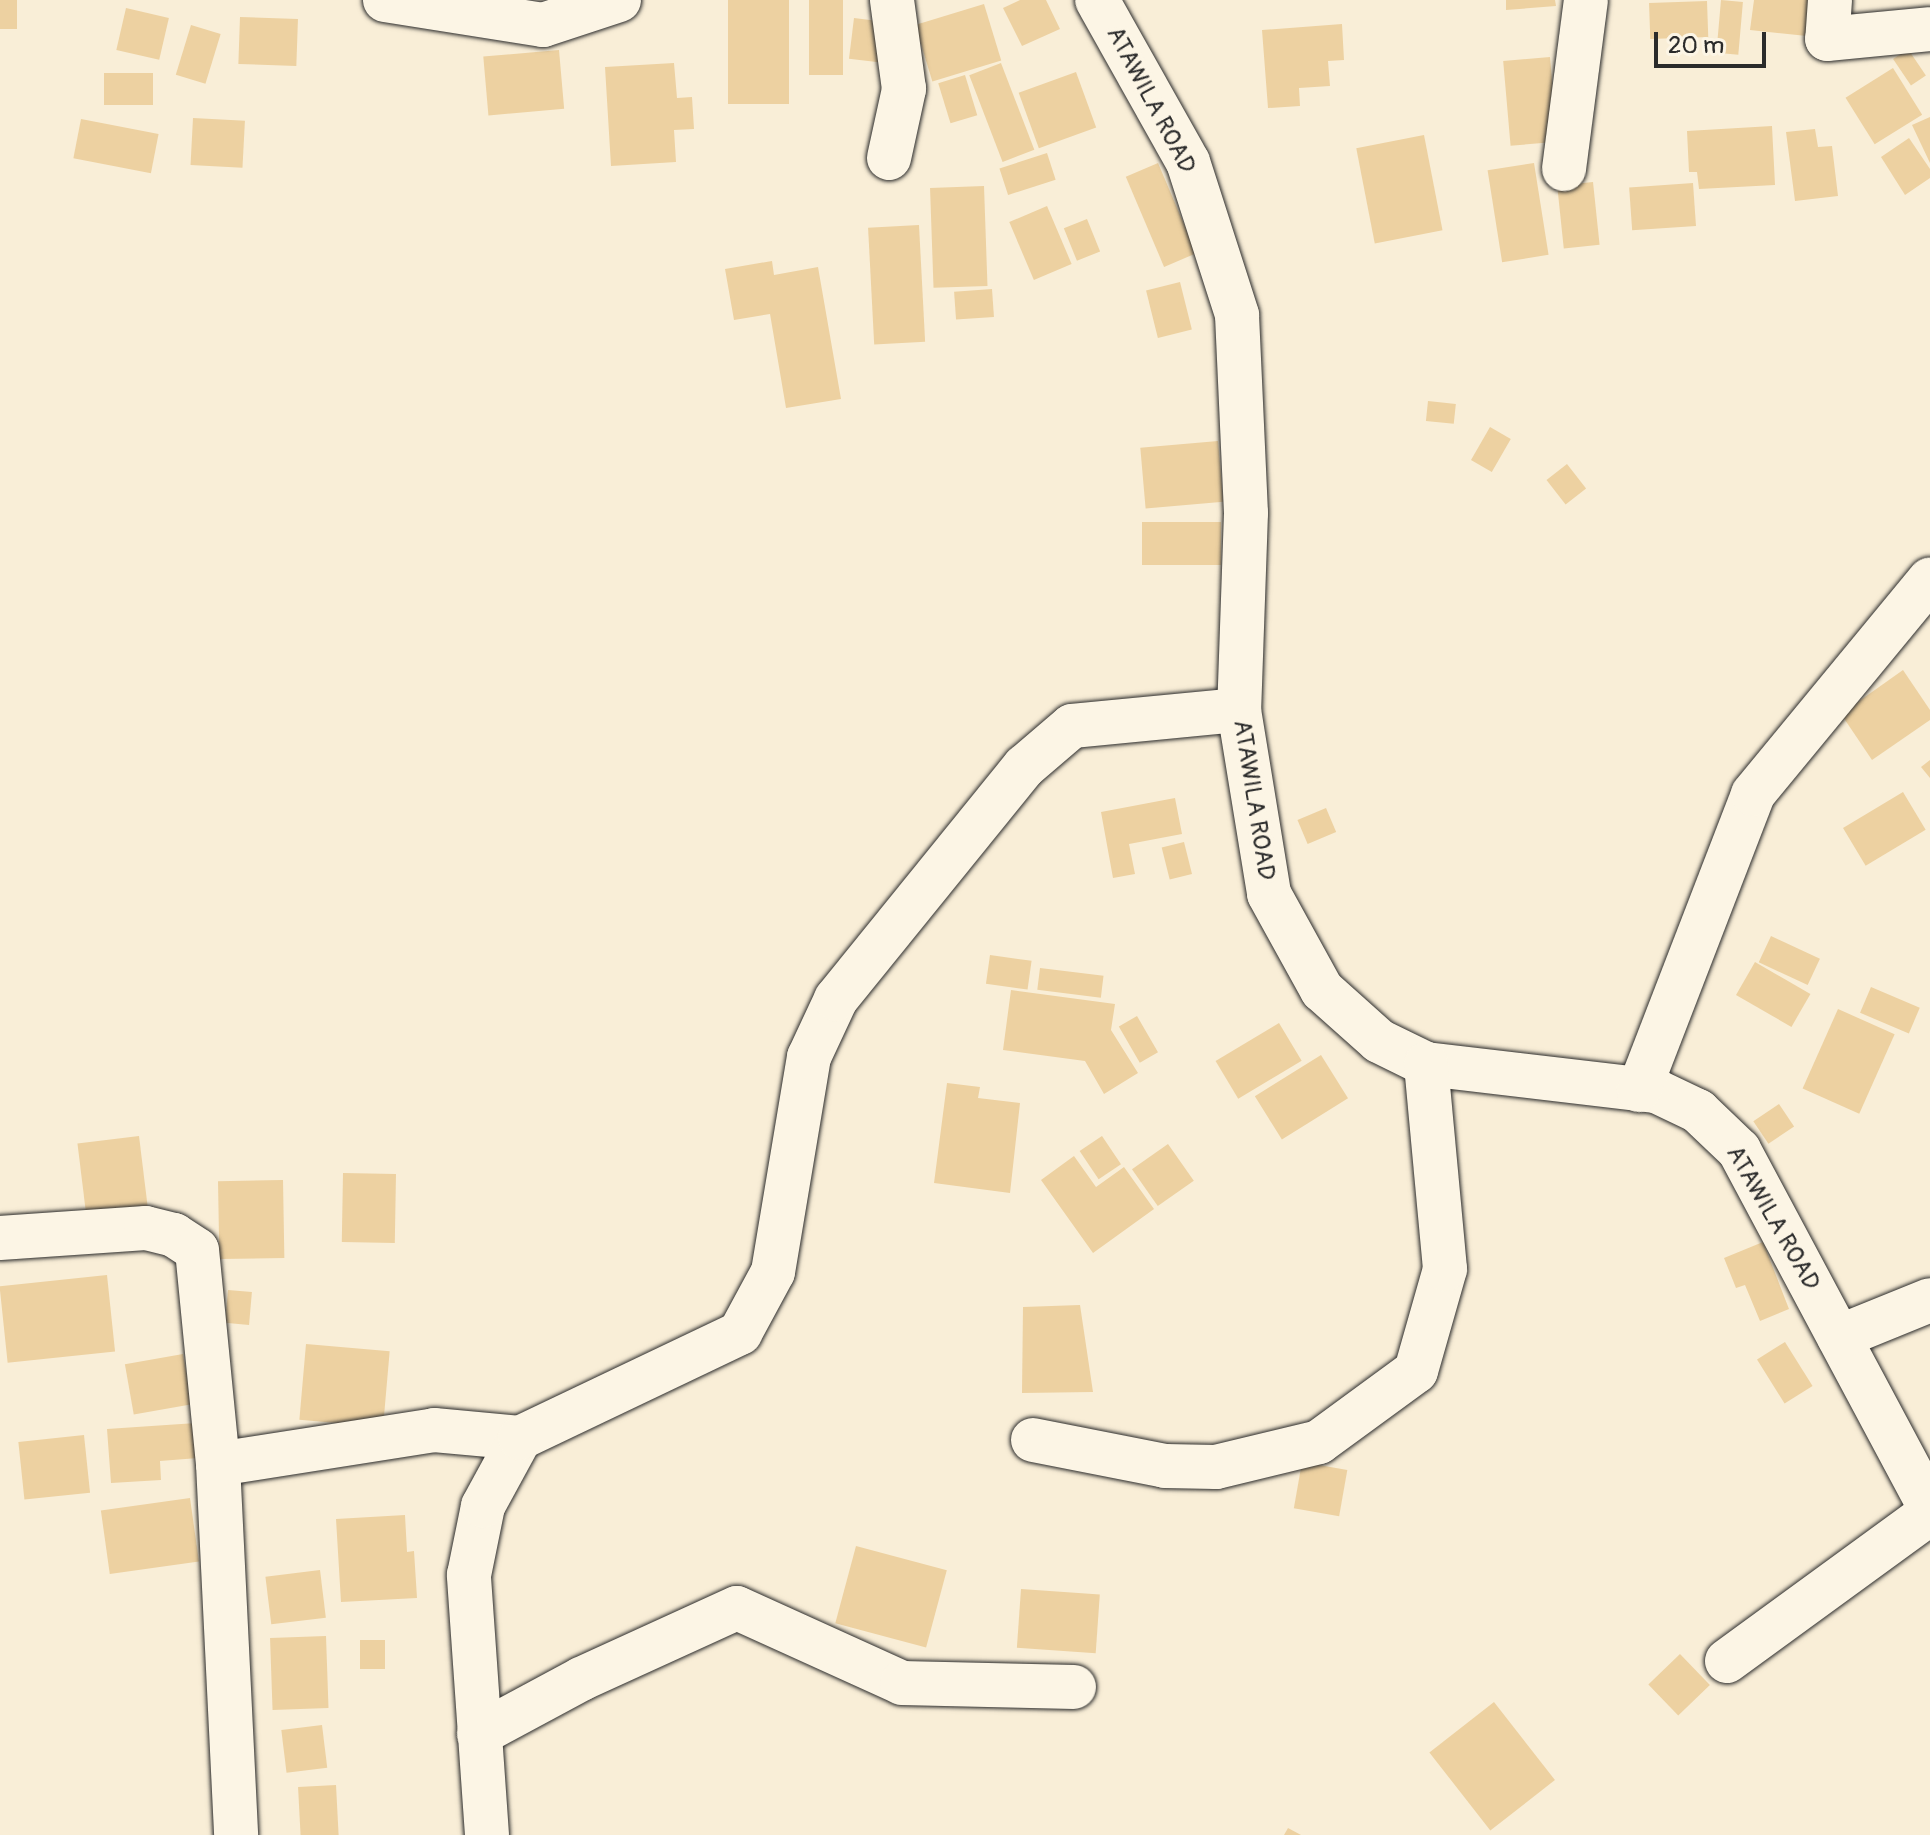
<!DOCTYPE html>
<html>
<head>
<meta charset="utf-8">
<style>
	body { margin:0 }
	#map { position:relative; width:1930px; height:1835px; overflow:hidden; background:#f9eed7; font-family:Pangolin,sans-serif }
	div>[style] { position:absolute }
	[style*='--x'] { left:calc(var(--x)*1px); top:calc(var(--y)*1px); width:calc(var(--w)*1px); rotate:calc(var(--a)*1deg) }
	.building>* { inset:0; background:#edd1a1; transform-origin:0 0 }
	.roads { filter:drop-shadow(0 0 2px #2b2b2b) drop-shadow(0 0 2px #2b2b2b) }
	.minor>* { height:44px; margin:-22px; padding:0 22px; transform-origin:22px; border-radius:22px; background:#fcf5e5 }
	span { translate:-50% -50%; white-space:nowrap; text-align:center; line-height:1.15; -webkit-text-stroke:7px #fcf5e5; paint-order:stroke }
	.street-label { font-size:24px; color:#2b2b2b }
	.scale { position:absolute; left:1654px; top:32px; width:112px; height:36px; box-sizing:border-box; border:4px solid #2b2b2b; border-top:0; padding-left:10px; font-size:24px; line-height:28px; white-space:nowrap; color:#2b2b2b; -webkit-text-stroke:6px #fcf5e5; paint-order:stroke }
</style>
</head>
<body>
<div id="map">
	<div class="building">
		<div style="left:0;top:0;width:17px;height:29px"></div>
		<div style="left:728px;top:0;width:61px;height:104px"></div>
		<div style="left:809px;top:0;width:34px;height:75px"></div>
		<div style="clip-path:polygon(1020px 0,1046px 0,1060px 29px,1022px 46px,1003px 8px)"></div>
		<div style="clip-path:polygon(1506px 0,1555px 0,1556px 6px,1506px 10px)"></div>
		<div style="left:1721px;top:0;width:22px;height:53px;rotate:5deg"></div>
		<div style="clip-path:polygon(1754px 0,1812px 0,1807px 36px,1750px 30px)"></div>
		<div style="left:1707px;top:1px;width:36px;height:58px;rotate:88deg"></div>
		<div style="left:984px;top:4px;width:59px;height:72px;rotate:73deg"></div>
		<div style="left:126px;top:8px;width:44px;height:43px;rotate:13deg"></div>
		<div style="left:240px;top:17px;width:58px;height:47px;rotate:2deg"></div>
		<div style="left:854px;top:18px;width:32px;height:41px;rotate:7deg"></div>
		<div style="clip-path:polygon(1342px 24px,1344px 60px,1328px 61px,1330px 86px,1299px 88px,1300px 106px,1268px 108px,1262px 30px)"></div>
		<div style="left:191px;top:25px;width:31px;height:52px;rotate:17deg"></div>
		<div style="left:1908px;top:49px;width:32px;height:18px;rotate:56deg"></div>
		<div style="left:559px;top:50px;width:59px;height:76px;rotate:85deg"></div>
		<div style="left:1550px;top:57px;width:85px;height:47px;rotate:85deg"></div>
		<div style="clip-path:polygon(674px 63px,677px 98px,692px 97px,694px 129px,674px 130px,676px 162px,611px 166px,605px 67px)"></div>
		<div style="left:1001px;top:63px;width:93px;height:34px;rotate:69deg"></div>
		<div style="left:1893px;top:68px;width:55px;height:56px;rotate:58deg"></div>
		<div style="left:1076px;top:72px;width:59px;height:61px;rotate:70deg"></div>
		<div style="left:153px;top:73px;width:32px;height:49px;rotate:90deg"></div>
		<div style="left:965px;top:75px;width:42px;height:28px;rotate:73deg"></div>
		<div style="clip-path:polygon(1930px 117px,1930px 163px,1912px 125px)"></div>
		<div style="left:193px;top:118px;width:52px;height:47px;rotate:3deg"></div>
		<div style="left:81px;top:119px;width:79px;height:40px;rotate:11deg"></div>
		<div style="clip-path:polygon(1772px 126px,1775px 185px,1699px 189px,1697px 172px,1689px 172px,1687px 131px)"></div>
		<div style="clip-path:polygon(1815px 129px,1818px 147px,1832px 146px,1838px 196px,1795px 201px,1786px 132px)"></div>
		<div style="left:1424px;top:135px;width:97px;height:69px;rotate:79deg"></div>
		<div style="clip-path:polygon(1909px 138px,1930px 169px,1930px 178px,1905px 195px,1881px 157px)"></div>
		<div style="left:1047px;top:153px;width:28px;height:50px;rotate:72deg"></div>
		<div style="left:1158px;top:163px;width:98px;height:35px;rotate:67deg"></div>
		<div style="left:1534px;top:163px;width:93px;height:47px;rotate:81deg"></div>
		<div style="left:1593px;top:182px;width:63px;height:36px;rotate:84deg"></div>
		<div style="left:1693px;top:183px;width:43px;height:64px;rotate:86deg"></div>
		<div style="left:984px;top:186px;width:100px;height:54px;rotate:88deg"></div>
		<div style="left:1047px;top:206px;width:63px;height:41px;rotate:67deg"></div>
		<div style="left:1087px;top:219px;width:35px;height:25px;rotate:68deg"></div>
		<div style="left:919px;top:225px;width:117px;height:51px;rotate:87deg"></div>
		<div style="clip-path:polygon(772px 261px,774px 275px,818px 267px,841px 399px,786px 408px,770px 314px,734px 320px,725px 269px)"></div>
		<div style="left:1180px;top:282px;width:49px;height:35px;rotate:76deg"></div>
		<div style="left:992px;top:289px;width:28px;height:38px;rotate:86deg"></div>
		<div style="left:1428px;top:401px;width:28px;height:20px;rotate:6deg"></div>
		<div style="left:1490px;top:427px;width:24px;height:38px;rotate:30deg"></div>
		<div style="left:1218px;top:441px;width:61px;height:78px;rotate:85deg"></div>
		<div style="left:1567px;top:464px;width:31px;height:26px;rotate:52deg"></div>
		<div style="left:1142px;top:522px;width:79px;height:43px"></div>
		<div style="clip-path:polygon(1903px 670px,1930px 710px,1930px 720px,1872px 760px,1841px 714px)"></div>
		<div style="clip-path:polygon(1930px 760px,1930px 778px,1921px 767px)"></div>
		<div style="left:1903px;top:792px;width:44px;height:70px;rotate:59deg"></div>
		<div style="clip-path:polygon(1175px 798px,1182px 834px,1129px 844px,1135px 874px,1113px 878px,1101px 812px)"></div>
		<div style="left:1326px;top:808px;width:26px;height:31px;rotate:67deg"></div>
		<div style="left:1184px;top:842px;width:33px;height:23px;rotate:76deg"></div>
		<div style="left:1771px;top:936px;width:54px;height:29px;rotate:25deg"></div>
		<div style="left:990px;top:955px;width:42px;height:29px;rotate:8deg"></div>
		<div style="left:1755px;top:962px;width:64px;height:38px;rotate:30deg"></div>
		<div style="left:1040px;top:968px;width:64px;height:22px;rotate:7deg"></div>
		<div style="left:1871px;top:987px;width:53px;height:28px;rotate:23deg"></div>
		<div style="clip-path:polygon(1011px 990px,1115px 1004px,1111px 1030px,1138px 1073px,1104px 1094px,1085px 1061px,1003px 1050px)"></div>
		<div style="left:1838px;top:1009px;width:62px;height:87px;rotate:24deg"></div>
		<div style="left:1137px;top:1016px;width:42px;height:21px;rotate:60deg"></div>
		<div style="left:1279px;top:1023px;width:44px;height:74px;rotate:59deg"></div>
		<div style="left:1321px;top:1055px;width:51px;height:78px;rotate:58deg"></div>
		<div style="clip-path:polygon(947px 1083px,980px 1087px,978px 1098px,1020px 1103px,1010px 1193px,934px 1183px)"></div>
		<div style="left:1779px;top:1104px;width:27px;height:31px;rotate:56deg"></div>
		<div style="left:139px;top:1136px;width:70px;height:62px;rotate:83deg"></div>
		<div style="left:1102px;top:1136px;width:34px;height:27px;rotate:56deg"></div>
		<div style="left:1168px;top:1144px;width:45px;height:44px;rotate:55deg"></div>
		<div style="clip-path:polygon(1074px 1156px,1096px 1187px,1124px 1167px,1154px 1209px,1093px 1253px,1041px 1180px)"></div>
		<div style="left:343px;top:1173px;width:53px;height:69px;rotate:1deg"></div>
		<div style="left:283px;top:1180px;width:78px;height:65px;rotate:89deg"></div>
		<div style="clip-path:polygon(1763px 1242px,1789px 1309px,1760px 1321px,1745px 1285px,1736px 1288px,1724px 1258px)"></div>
		<div style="left:107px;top:1275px;width:77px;height:108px;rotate:84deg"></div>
		<div style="left:228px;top:1290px;width:24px;height:33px;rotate:5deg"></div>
		<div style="clip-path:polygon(1080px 1305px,1093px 1392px,1022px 1393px,1023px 1307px)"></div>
		<div style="left:1785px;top:1342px;width:52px;height:33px;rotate:58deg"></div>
		<div style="left:306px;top:1344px;width:84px;height:76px;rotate:5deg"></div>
		<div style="left:183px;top:1354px;width:51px;height:59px;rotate:80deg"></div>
		<div style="clip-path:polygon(196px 1423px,198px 1458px,160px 1461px,161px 1480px,111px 1483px,107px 1429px)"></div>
		<div style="left:84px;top:1435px;width:58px;height:66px;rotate:84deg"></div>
		<div style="left:1302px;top:1462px;width:46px;height:47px;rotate:10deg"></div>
		<div style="left:190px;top:1498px;width:64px;height:90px;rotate:82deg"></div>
		<div style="clip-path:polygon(405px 1515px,407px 1552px,414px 1551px,417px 1598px,341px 1602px,336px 1519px)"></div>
		<div style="left:856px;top:1546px;width:94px;height:80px;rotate:15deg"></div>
		<div style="left:320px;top:1570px;width:48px;height:55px;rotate:83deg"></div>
		<div style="left:1021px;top:1589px;width:79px;height:59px;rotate:4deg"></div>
		<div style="left:326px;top:1636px;width:72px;height:56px;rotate:88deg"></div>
		<div style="left:360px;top:1640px;width:25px;height:29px"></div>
		<div style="left:1680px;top:1654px;width:43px;height:44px;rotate:46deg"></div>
		<div style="left:1494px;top:1702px;width:99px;height:82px;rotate:52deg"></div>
		<div style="left:322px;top:1725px;width:43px;height:41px;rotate:83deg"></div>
		<div style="left:336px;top:1785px;width:50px;height:38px;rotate:87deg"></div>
		<div style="clip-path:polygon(1288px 1828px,1301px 1835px,1284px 1835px)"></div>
	</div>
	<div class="roads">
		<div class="minor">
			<div style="--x:385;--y:0;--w:160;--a:9"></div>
			<div style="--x:543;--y:25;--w:80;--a:-18.2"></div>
			<div style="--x:1097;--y:0;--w:186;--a:60.7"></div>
			<div style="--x:1188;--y:162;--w:161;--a:72.2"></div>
			<div style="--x:1237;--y:315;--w:198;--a:87.4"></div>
			<div style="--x:1246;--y:513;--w:197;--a:92"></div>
			<div style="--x:1239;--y:710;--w:186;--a:80.7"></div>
			<div style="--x:1269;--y:894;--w:110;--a:61.1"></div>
			<div style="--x:1322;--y:990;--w:76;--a:41.8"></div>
			<div style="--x:1379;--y:1041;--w:52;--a:26.1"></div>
			<div style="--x:1426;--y:1064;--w:232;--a:6.7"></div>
			<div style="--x:1656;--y:1091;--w:47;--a:25.5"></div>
			<div style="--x:1698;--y:1111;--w:57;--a:43.6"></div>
			<div style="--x:1739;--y:1150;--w:405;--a:61.9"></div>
			<div style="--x:1830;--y:0;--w:39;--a:94"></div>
			<div style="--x:1827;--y:39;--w:103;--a:-5.5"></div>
			<div style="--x:889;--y:158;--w:71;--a:-77.7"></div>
			<div style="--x:904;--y:89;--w:90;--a:-97.7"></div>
			<div style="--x:1564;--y:169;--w:170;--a:-82.6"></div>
			<div style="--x:1639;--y:1090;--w:317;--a:-68.9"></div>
			<div style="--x:1753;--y:794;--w:278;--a:-50.5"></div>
			<div style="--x:0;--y:1238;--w:146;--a:-3.9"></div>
			<div style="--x:146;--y:1228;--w:29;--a:14"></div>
			<div style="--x:174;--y:1235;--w:27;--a:33"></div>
			<div style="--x:197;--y:1250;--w:215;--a:84.4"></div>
			<div style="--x:218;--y:1464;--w:371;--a:87.2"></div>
			<div style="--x:1839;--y:1337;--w:98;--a:-22.1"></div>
			<div style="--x:1033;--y:1440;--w:135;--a:11.1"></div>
			<div style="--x:1165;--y:1466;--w:51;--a:1.1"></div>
			<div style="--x:1216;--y:1467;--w:106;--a:-13.6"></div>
			<div style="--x:1319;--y:1442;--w:120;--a:-36.2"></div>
			<div style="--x:1416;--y:1371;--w:106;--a:-74.1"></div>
			<div style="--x:1445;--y:1269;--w:206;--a:-95.3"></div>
			<div style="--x:218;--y:1464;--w:219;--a:-8.9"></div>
			<div style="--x:434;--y:1430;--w:86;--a:5.3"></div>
			<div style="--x:1727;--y:1661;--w:251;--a:-36.1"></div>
			<div style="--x:479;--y:1734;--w:116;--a:-28.3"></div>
			<div style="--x:581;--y:1679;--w:171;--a:-24.5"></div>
			<div style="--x:737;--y:1608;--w:181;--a:24.4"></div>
			<div style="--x:902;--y:1683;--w:172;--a:1.3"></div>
			<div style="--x:487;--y:1835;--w:261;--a:-94"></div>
			<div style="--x:469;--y:1575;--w:70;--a:-78.5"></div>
			<div style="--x:483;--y:1506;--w:77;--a:-61.4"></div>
			<div style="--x:520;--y:1438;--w:244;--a:-25.5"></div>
			<div style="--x:740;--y:1333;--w:69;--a:-61.6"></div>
			<div style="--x:773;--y:1272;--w:218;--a:-80.5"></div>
			<div style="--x:809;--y:1057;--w:64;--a:-65"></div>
			<div style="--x:836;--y:999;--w:299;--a:-51"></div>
			<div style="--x:1024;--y:767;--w:63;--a:-40.5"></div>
			<div style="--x:1072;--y:726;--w:168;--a:-5.5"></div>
		</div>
	</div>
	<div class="street-label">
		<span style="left:1151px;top:100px;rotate:62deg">ATAWILA ROAD</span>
		<span style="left:1254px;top:800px;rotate:81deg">ATAWILA ROAD</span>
		<span style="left:1773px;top:1218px;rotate:60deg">ATAWILA ROAD</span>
	</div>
	<div class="scale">20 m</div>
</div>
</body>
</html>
